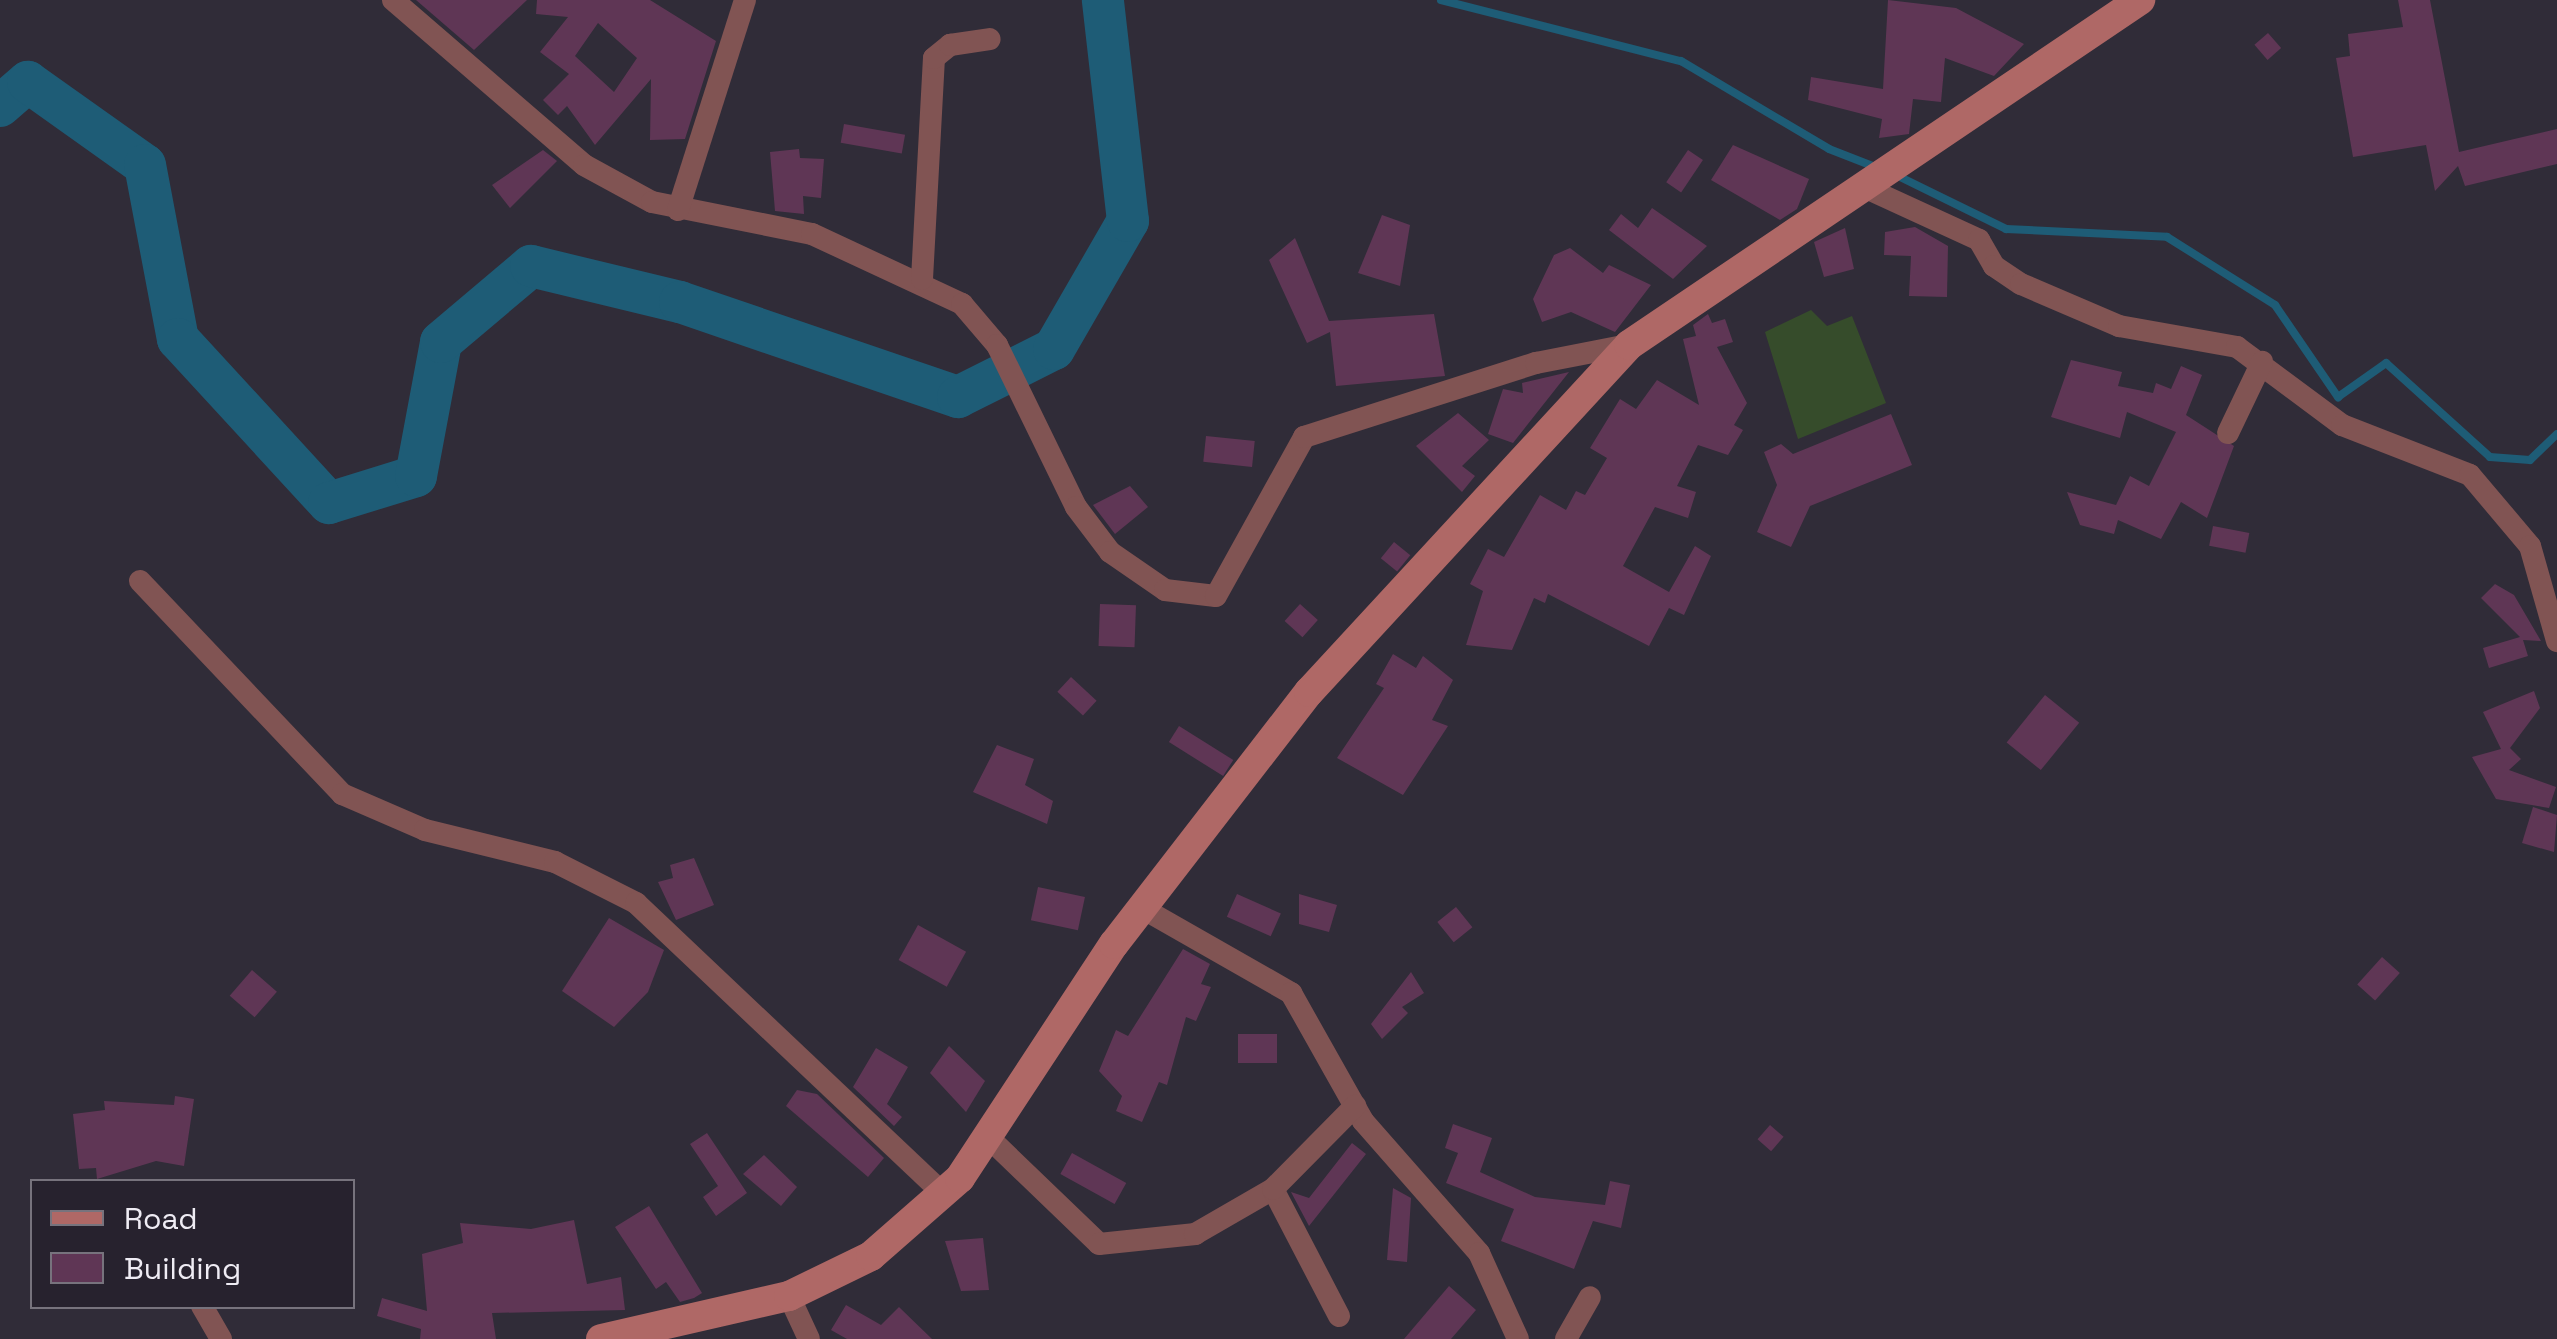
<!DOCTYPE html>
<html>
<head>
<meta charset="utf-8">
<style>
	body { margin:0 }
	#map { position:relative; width:2557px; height:1339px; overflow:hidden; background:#302c38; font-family:"Space Grotesk",sans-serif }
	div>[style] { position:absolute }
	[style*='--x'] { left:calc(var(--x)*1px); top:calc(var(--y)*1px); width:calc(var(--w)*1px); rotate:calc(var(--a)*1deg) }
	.green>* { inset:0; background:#364c2b }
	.stream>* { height:8px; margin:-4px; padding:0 4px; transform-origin:4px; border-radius:4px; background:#1e5c76 }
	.river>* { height:42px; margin:-21px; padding:0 21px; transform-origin:21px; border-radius:21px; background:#1e5c76 }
	.building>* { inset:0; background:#5f3655; transform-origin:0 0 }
	.street>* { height:22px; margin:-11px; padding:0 11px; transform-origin:11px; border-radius:11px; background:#815453 }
	.secondary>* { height:30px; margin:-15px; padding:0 15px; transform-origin:15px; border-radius:15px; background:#af6866 }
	span { translate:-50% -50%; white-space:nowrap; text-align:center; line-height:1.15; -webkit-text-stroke:8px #27222e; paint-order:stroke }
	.legend { position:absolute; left:30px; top:1179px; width:325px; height:130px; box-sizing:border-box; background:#27222e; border:2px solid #77737d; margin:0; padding:12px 18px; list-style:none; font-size:30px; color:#efecf4 }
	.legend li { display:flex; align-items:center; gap:20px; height:50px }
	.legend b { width:50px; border:2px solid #77737d }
</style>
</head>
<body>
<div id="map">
	<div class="green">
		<div style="clip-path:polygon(1811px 310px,1827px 326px,1852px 316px,1886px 403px,1798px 439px,1765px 332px)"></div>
	</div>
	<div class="stream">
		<div style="--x:1441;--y:0;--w:248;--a:14.3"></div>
		<div style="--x:1681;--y:61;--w:172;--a:30.7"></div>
		<div style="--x:1829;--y:149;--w:53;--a:21.2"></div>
		<div style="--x:1896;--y:175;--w:123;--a:26.1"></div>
		<div style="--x:2006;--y:229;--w:161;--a:2.8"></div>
		<div style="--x:2167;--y:237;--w:128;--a:32.2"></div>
		<div style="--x:2275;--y:305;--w:112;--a:55.6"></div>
		<div style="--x:2338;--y:397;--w:59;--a:-35.3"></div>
		<div style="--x:2386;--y:363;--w:140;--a:42.1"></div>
		<div style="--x:2490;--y:457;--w:40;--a:4.3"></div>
		<div style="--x:2530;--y:460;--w:37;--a:-44"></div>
	</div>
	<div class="river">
		<div style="--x:0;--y:106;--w:37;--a:-41"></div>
		<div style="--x:28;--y:82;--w:143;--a:35.4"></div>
		<div style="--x:145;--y:165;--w:177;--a:79.3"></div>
		<div style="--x:178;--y:339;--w:223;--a:47.4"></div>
		<div style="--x:329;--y:503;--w:91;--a:-17.2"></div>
		<div style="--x:416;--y:476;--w:136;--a:-79.4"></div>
		<div style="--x:441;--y:342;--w:118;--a:-40.2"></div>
		<div style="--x:531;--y:266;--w:153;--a:13.6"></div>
		<div style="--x:680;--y:302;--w:294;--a:18.9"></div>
		<div style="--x:958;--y:397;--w:107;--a:-26.6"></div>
		<div style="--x:1054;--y:349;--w:148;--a:-60"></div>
		<div style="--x:1128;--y:221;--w:222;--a:-96.5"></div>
	</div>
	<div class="building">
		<div style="clip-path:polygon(416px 0,527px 0,474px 50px)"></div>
		<div style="clip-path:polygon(evenodd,537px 0,650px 0,716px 41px,685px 139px,650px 140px,651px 79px,595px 145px,567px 106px,558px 115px,543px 100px,569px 74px,540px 52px,568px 17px,536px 14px,537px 0,598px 23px,637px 58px,614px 92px,575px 56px,598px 23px)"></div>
		<div style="clip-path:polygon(1888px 0,1956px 8px,2024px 44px,1994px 76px,1945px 58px,1941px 102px,1913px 99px,1909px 134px,1879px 138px,1882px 119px,1808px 100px,1811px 77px,1883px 89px)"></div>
		<div style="clip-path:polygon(2398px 0,2430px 0,2459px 152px,2557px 129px,2557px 164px,2465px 186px,2458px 166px,2435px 191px,2426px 145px,2353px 157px,2336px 58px,2350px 56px,2348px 34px,2403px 27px)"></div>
		<div style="left:2268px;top:33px;width:20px;height:18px;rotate:49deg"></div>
		<div style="left:844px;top:124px;width:62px;height:19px;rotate:10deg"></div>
		<div style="clip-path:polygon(1733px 145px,1809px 179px,1797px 209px,1780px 220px,1711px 180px)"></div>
		<div style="clip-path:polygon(799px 149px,800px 158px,824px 159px,821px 198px,803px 196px,804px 214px,775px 211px,770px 152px)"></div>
		<div style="clip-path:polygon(543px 150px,557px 161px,510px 208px,492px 185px)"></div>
		<div style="left:1688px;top:150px;width:18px;height:39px;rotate:34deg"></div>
		<div style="clip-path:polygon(1652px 208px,1707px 246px,1673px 279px,1609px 230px,1621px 214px,1638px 228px)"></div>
		<div style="clip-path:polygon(1382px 215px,1410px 225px,1400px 286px,1358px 273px)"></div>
		<div style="clip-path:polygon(1915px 227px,1948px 246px,1947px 297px,1909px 296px,1911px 256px,1884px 255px,1885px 232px)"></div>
		<div style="clip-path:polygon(1845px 228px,1854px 269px,1824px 277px,1814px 242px)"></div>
		<div style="clip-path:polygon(1295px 238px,1329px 321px,1434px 314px,1445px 376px,1336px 386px,1330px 332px,1307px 343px,1269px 260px)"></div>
		<div style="clip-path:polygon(1570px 248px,1603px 273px,1609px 265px,1651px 285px,1615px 332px,1571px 312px,1542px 322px,1533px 299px,1554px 255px)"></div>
		<div style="clip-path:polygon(1708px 314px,1712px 323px,1725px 319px,1733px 342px,1717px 347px,1747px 403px,1734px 425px,1743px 430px,1728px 455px,1698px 445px,1677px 486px,1696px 492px,1688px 518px,1655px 507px,1623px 566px,1669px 592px,1695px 546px,1711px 556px,1684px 615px,1669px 608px,1649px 646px,1548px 594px,1545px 603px,1534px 598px,1512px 650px,1466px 645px,1483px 591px,1470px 584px,1488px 549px,1504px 557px,1540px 495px,1566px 510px,1576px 491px,1585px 495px,1607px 458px,1590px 448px,1620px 399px,1636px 409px,1657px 380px,1699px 405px,1683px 339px,1696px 336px,1693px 325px)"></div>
		<div style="clip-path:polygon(2071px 360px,2122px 372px,2118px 386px,2153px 393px,2156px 383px,2171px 389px,2181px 366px,2202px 375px,2186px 415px,2234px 446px,2207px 518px,2181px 502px,2161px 539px,2118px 520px,2114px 534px,2080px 525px,2067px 492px,2116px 505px,2130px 476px,2149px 486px,2176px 432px,2127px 412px,2120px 438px,2051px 417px)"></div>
		<div style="clip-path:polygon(1569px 372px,1513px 443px,1488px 434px,1503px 389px,1523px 393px,1522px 383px)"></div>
		<div style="clip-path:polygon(1458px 413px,1489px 440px,1462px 466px,1475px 476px,1462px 492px,1416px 446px)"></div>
		<div style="clip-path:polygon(1891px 414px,1912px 465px,1810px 506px,1791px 547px,1757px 532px,1777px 485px,1764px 452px,1781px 444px,1793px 454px)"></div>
		<div style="left:1206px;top:436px;width:49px;height:26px;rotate:6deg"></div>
		<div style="clip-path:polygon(1130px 486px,1148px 507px,1115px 534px,1093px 505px)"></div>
		<div style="left:2213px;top:526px;width:37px;height:20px;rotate:11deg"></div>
		<div style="left:1394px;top:542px;width:21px;height:21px;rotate:39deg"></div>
		<div style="clip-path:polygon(2495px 584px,2514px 595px,2541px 641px,2523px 640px,2528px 656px,2489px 668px,2483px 648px,2520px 637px,2481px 598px)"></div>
		<div style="left:1100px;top:604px;width:36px;height:42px;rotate:2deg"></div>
		<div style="left:1300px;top:604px;width:24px;height:23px;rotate:42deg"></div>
		<div style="clip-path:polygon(1393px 654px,1416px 668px,1423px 656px,1453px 680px,1432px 720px,1448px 726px,1403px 795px,1337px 758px,1384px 688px,1376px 684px)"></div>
		<div style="left:1071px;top:677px;width:35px;height:20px;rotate:43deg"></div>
		<div style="clip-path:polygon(2534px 691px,2540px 708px,2510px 748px,2521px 759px,2509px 770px,2556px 787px,2549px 808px,2496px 799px,2472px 757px,2501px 749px,2483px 712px)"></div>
		<div style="left:2045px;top:695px;width:44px;height:61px;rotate:39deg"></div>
		<div style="left:1179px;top:726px;width:64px;height:19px;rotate:32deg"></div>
		<div style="clip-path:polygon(997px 745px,1034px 759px,1025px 785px,1053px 801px,1047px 824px,973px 792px)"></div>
		<div style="clip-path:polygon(2533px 807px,2557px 815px,2554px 852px,2522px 843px)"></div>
		<div style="clip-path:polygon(694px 858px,714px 905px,676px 920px,658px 882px,673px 878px,670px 865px)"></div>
		<div style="left:1038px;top:887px;width:48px;height:34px;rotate:12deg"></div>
		<div style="left:1237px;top:894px;width:48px;height:25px;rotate:24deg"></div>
		<div style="clip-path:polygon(1299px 894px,1337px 905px,1329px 932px,1299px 924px)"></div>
		<div style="left:1456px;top:907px;width:26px;height:24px;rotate:51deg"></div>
		<div style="clip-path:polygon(609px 918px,664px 950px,648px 992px,614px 1027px,562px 991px)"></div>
		<div style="left:918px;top:925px;width:55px;height:40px;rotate:29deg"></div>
		<div style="clip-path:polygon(1183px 949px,1210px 964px,1201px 984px,1211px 987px,1196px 1021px,1186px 1017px,1167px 1085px,1159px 1082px,1142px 1122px,1116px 1111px,1122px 1096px,1099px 1071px,1116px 1030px,1128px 1036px)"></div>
		<div style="left:2382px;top:957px;width:24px;height:37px;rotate:42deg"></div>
		<div style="left:252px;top:970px;width:33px;height:34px;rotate:41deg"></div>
		<div style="clip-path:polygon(1411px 972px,1424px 993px,1402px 1007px,1408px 1013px,1382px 1039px,1371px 1024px)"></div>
		<div style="left:1238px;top:1034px;width:39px;height:29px"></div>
		<div style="clip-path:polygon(949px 1046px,985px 1081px,966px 1112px,930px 1073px)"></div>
		<div style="clip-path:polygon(876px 1048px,908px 1067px,887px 1104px,902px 1117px,894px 1126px,853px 1087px)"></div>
		<div style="clip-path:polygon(797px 1090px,817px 1094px,884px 1158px,868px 1177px,786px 1106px)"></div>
		<div style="clip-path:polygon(175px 1096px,194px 1099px,184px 1166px,156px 1161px,97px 1179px,96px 1168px,79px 1169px,73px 1114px,105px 1110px,104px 1101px,174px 1105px)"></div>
		<div style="clip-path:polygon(1453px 1124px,1492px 1138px,1480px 1172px,1535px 1197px,1605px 1205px,1610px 1181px,1630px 1185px,1621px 1228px,1593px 1221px,1574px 1269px,1501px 1241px,1514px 1209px,1446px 1183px,1458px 1153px,1445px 1148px)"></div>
		<div style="left:1770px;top:1125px;width:18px;height:19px;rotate:41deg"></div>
		<div style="clip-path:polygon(707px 1133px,747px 1193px,716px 1216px,703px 1197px,718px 1186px,690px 1144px)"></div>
		<div style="clip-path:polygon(1352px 1143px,1366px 1154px,1309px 1226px,1291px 1192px,1309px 1198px)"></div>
		<div style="left:1072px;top:1153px;width:62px;height:24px;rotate:29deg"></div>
		<div style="clip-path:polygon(764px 1155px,797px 1187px,781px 1206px,743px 1174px)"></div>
		<div style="clip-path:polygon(1393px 1188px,1411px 1198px,1407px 1262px,1387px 1260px)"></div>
		<div style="clip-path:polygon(649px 1206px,702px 1293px,694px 1298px,680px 1302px,666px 1282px,656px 1289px,615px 1227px)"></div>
		<div style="clip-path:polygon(574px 1220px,587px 1284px,621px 1277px,625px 1310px,492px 1313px,496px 1339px,420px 1339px,421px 1329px,377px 1316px,382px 1298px,427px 1311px,422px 1254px,463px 1243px,460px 1223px,531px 1229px)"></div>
		<div style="clip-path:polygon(983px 1238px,989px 1290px,961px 1291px,945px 1241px)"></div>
		<div style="clip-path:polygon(1449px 1286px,1476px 1310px,1451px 1339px,1404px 1339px)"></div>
		<div style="clip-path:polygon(846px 1305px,881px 1325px,899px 1307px,932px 1339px,847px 1339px,831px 1330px)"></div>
	</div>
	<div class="street">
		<div style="--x:393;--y:0;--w:252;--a:40.8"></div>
		<div style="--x:584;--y:165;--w:77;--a:28.6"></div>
		<div style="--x:652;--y:202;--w:163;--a:11.3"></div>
		<div style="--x:812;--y:234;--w:166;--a:25"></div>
		<div style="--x:962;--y:304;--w:54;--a:49.5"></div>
		<div style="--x:997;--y:345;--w:180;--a:64"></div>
		<div style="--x:1076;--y:507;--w:56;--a:52.9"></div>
		<div style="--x:1110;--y:552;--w:67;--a:34.6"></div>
		<div style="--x:1165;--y:590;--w:51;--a:6.7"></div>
		<div style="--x:1216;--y:596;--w:182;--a:-61"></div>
		<div style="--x:1304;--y:437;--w:244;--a:-17.7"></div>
		<div style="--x:1536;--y:363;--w:95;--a:-11"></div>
		<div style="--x:1864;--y:187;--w:127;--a:24.7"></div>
		<div style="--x:1979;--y:240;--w:30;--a:60"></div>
		<div style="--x:1994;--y:266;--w:32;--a:34"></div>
		<div style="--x:2021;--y:284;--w:107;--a:23.2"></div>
		<div style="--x:2119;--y:326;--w:120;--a:10.1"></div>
		<div style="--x:2237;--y:347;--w:131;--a:36.6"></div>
		<div style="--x:2342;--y:425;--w:137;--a:21.3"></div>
		<div style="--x:2470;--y:475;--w:93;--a:49.8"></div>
		<div style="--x:2530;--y:546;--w:99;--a:74.1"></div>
		<div style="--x:678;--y:210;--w:220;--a:-72.3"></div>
		<div style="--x:922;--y:279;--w:221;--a:-86.9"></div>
		<div style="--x:934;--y:58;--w:21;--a:-39"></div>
		<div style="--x:950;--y:45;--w:40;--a:-8.5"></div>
		<div style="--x:2228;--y:433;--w:79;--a:-64.4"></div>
		<div style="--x:140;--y:581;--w:294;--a:46.5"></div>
		<div style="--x:342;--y:794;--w:90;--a:23.4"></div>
		<div style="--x:425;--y:830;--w:134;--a:13.8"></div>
		<div style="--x:555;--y:862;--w:91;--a:26.8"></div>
		<div style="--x:636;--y:903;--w:422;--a:43.4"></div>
		<div style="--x:1142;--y:908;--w:172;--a:29.7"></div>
		<div style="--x:1291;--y:993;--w:147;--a:60.6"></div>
		<div style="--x:1363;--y:1121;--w:176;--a:48.7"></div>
		<div style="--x:1479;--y:1253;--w:94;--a:65.6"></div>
		<div style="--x:988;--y:1137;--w:154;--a:43.9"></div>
		<div style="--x:1099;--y:1244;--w:97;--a:-5.9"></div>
		<div style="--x:1195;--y:1234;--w:90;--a:-30"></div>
		<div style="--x:789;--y:1296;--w:47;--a:65.1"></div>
		<div style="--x:202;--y:1306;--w:38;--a:60"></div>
		<div style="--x:1339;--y:1316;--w:143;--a:-117.5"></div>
		<div style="--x:1273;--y:1189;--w:117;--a:-45.3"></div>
		<div style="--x:1566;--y:1339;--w:48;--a:-60.3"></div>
	</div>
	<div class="secondary">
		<div style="--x:601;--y:1339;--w:193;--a:-12.9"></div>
		<div style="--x:789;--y:1296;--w:91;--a:-26"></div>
		<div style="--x:871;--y:1256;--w:118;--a:-41.2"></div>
		<div style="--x:960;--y:1178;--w:280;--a:-56.7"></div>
		<div style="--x:1114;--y:944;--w:319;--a:-52.3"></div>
		<div style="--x:1309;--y:692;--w:472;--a:-47.3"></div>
		<div style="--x:1629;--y:345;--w:617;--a:-34.03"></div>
	</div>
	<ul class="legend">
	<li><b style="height:12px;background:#af6866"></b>Road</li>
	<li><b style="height:28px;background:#5f3655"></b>Building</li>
	</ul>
</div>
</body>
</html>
